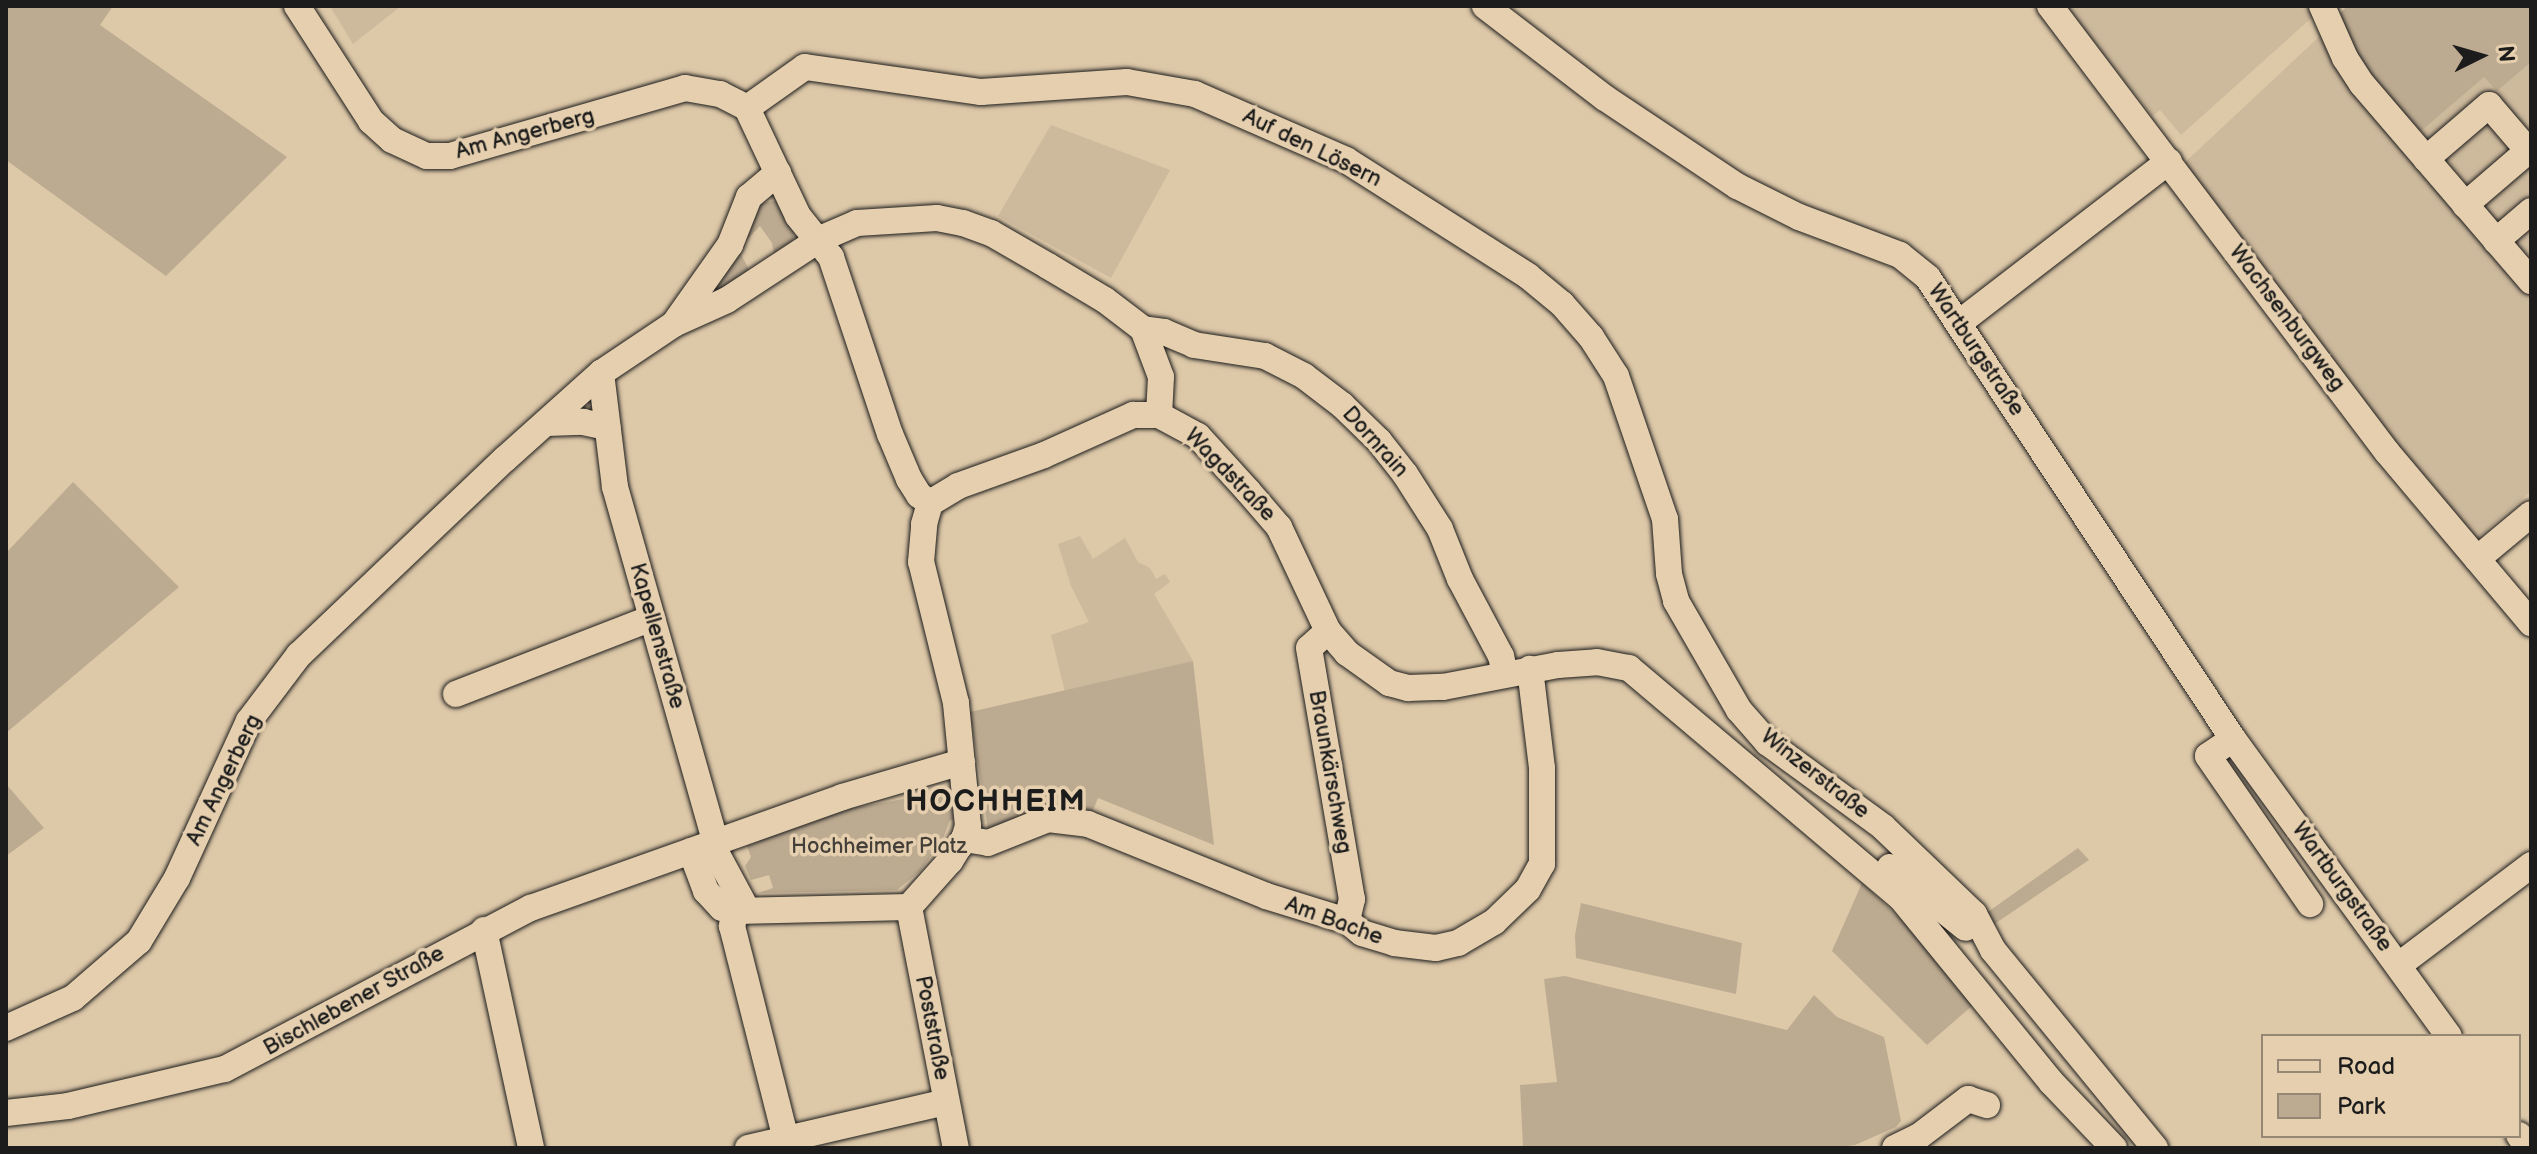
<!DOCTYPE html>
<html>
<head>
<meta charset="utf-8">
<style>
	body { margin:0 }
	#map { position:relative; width:2537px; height:1154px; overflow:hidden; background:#ddc8a8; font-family:"Balsamiq Sans",sans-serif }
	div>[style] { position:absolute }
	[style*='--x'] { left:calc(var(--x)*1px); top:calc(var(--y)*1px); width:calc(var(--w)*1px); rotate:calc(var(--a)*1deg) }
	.built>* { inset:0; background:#cdb99c }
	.green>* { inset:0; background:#bdab91 }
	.roads { filter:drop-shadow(0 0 2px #1c1c1c) drop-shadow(0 0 2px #1c1c1c) }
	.minor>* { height:26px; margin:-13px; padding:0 13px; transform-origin:13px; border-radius:13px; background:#e5cfae }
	span { translate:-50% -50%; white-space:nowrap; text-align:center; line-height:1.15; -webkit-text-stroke:7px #e5cfae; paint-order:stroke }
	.street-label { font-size:22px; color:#1c1c1c }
	.park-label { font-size:22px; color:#444039 }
	.district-label { font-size:30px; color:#1c1c1c; font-weight:700; letter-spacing:2px }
	.frame { position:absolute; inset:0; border:8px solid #1c1c1c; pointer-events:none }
	.legend { position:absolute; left:2261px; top:1034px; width:260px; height:104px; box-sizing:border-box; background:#e5cfae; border:2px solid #958774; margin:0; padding:10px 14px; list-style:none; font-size:24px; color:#1c1c1c }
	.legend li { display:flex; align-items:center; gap:16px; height:40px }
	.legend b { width:40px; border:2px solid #958774 }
	.north { position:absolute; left:2441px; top:16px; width:80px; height:80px; -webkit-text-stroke:6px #e5cfae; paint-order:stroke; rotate:85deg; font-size:22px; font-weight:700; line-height:32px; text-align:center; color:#1c1c1c }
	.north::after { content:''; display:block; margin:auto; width:28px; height:36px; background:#1c1c1c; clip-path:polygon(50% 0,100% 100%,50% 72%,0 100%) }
</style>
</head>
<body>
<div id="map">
	<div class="built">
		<div style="clip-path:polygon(330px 6px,401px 6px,353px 44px)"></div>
		<div style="clip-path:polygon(2066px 6px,2315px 6px,2318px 12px,2181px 135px,2160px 110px,2152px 116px)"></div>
		<div style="clip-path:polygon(2352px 6px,2531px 6px,2531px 491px,2473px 542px,2181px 166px)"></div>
		<div style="clip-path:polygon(1051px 125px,1170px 170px,1111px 278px,998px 216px)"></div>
		<div style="clip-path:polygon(1080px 536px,1093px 559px,1125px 538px,1138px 562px,1150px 568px,1156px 579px,1165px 574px,1170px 582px,1154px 594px,1193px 661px,1065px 692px,1051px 635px,1089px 622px,1071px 586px,1058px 544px)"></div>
	</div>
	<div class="green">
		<div style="clip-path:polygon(6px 6px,113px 6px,100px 25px,287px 157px,166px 276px,6px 160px)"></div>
		<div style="clip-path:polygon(2347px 6px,2531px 6px,2531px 62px,2497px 91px,2484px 77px,2414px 137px,2392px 109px,2336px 18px)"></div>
		<div style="clip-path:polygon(780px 200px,794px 230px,793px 241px,775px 259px,772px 243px,760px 226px,738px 249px,750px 271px,693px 307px,761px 203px)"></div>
		<div style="clip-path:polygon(73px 482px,179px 587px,6px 733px,6px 553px)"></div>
		<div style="clip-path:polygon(1193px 661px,1214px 845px,1098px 798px,1090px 817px,988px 829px,970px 712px)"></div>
		<div style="clip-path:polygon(6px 784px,44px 828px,6px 856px)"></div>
		<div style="clip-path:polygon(937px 793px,952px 803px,954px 821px,950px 820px,942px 841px,920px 871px,897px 890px,758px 893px,773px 888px,769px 875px,751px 880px,745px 866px,751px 857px,747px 846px,774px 835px,848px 809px)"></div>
		<div style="clip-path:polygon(2078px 848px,2089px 860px,1993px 925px,1985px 914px)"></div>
		<div style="clip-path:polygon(1862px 883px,1905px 923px,1973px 1005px,1927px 1045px,1832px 951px)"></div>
		<div style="clip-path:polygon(1581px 903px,1742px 943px,1736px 994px,1576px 958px,1575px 935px)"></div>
		<div style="clip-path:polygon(1565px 976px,1787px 1030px,1814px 995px,1837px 1017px,1884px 1037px,1901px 1121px,1896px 1127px,1855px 1145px,1833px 1148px,1523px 1148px,1520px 1085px,1557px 1082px,1544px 979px)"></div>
	</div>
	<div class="roads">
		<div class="minor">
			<div style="--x:297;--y:6;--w:137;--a:57.2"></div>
			<div style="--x:371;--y:121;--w:28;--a:42"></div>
			<div style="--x:392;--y:140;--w:38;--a:25"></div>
			<div style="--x:427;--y:156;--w:23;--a:0"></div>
			<div style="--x:450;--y:156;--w:245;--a:-16.1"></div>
			<div style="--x:685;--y:88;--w:36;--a:10"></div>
			<div style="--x:720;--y:94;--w:30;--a:27"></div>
			<div style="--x:747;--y:108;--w:119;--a:64.7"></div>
			<div style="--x:798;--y:216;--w:53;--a:51.2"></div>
			<div style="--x:831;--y:257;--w:187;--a:71.6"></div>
			<div style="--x:890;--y:434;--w:49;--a:67.1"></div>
			<div style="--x:909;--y:479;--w:19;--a:58"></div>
			<div style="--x:919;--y:495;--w:14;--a:36"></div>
			<div style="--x:1485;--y:6;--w:151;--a:37.5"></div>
			<div style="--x:1605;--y:98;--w:159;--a:33.7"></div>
			<div style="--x:1737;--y:186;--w:69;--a:26.6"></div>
			<div style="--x:1799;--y:217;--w:108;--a:20.6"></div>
			<div style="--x:1900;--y:255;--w:36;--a:39"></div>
			<div style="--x:1928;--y:278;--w:553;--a:56.51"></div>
			<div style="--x:2233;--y:739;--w:367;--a:54"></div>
			<div style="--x:2050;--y:6;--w:559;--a:52.93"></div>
			<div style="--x:2387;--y:452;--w:224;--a:49.9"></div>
			<div style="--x:2322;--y:6;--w:57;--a:66.1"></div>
			<div style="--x:2345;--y:58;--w:31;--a:57"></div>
			<div style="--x:2362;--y:84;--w:260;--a:49.4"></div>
			<div style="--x:747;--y:108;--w:71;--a:-35.3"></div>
			<div style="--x:805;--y:67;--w:178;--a:8.1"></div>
			<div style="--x:981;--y:92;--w:146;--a:-3.9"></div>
			<div style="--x:1127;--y:82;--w:69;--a:10"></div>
			<div style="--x:1195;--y:94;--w:165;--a:23.6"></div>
			<div style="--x:1346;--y:160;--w:216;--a:32.5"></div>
			<div style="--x:1528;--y:276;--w:44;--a:39.5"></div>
			<div style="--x:1562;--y:304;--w:44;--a:48.7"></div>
			<div style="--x:1591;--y:337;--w:46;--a:57.3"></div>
			<div style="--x:1616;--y:376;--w:151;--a:71.1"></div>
			<div style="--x:1665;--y:519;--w:55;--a:85.8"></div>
			<div style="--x:1669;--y:574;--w:28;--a:75"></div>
			<div style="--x:1676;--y:601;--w:126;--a:60"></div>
			<div style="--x:1739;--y:710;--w:44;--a:48.7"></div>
			<div style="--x:1768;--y:743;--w:142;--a:36.1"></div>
			<div style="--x:1883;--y:827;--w:126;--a:43.7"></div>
			<div style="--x:1974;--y:914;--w:41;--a:62.2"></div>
			<div style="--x:1993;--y:950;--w:256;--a:50.7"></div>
			<div style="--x:2426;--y:159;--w:83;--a:-40.6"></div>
			<div style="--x:2489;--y:105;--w:65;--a:49.4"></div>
			<div style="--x:2465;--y:205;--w:83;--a:-40.6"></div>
			<div style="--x:2496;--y:241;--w:46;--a:-40.6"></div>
			<div style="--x:1959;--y:323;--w:265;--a:-37.6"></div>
			<div style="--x:674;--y:324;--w:97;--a:-54.7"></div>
			<div style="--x:730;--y:245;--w:52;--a:-68.4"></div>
			<div style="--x:749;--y:197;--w:38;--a:-40"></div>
			<div style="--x:1143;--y:329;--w:51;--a:69.4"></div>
			<div style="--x:1161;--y:377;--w:38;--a:93"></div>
			<div style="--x:601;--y:373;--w:115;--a:83"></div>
			<div style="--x:615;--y:487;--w:371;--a:74.2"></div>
			<div style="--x:547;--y:423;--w:36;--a:-2"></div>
			<div style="--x:583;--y:422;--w:25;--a:12"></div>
			<div style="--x:2477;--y:559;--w:70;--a:-39.8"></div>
			<div style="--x:1328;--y:631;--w:25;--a:138"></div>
			<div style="--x:1309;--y:648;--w:255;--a:80.3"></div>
			<div style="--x:1352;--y:899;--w:23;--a:103"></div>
			<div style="--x:456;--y:694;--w:210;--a:-21.2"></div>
			<div style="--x:2233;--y:739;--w:30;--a:146"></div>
			<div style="--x:2208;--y:756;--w:180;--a:55.4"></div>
			<div style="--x:964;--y:839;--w:24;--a:9"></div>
			<div style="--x:988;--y:843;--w:65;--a:-21.8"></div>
			<div style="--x:1048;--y:819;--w:40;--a:7.1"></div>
			<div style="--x:1088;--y:824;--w:192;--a:22"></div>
			<div style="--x:1266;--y:896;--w:85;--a:17.2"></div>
			<div style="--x:1347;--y:921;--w:19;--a:39"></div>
			<div style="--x:1362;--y:933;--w:34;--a:17"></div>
			<div style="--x:1394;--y:943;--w:42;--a:6.8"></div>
			<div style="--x:1436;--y:948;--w:23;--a:-13"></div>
			<div style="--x:1458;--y:943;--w:42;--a:-30.3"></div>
			<div style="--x:1494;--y:922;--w:47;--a:-44.1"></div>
			<div style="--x:1528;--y:889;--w:29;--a:-61"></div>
			<div style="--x:1542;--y:864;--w:96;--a:-90"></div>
			<div style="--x:1542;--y:768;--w:100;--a:-96.9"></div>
			<div style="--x:712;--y:845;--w:74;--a:61.7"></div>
			<div style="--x:691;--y:851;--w:43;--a:69.4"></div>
			<div style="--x:706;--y:891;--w:23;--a:47"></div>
			<div style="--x:722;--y:908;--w:14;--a:12"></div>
			<div style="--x:736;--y:911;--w:173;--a:-1.3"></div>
			<div style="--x:909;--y:907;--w:62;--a:-48.3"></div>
			<div style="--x:950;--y:861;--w:26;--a:-58"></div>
			<div style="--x:964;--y:839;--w:14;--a:-73"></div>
			<div style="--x:968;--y:826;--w:124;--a:-95.6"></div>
			<div style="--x:956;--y:703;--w:145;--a:-103.9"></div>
			<div style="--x:921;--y:562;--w:38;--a:-85"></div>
			<div style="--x:924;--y:524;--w:22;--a:-74"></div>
			<div style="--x:930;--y:503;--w:33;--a:-31"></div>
			<div style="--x:958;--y:486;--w:91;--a:-19.8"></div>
			<div style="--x:1044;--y:455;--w:98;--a:-24.2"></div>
			<div style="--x:1133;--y:415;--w:26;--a:0"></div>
			<div style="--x:1159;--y:415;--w:44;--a:28.3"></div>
			<div style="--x:1198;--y:436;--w:74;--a:47.7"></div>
			<div style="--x:1248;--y:491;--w:48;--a:49.3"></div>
			<div style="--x:1279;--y:527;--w:115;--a:64.8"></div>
			<div style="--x:1328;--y:631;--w:29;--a:49"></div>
			<div style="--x:1347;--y:653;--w:52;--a:35.5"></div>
			<div style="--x:1389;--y:683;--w:20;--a:15"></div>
			<div style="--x:1408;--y:688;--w:35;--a:-2"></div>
			<div style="--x:1443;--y:687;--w:117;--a:-10.8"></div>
			<div style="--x:1558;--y:665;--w:39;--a:-4"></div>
			<div style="--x:1597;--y:662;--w:33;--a:11"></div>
			<div style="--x:1629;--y:668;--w:358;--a:40.2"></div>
			<div style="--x:1902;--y:899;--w:237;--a:50.8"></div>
			<div style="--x:2052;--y:1083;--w:90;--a:46.4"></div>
			<div style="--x:1890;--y:867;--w:97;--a:38.8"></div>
			<div style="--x:909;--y:907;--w:246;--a:79"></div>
			<div style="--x:736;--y:911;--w:16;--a:105"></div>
			<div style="--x:732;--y:926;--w:229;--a:75.8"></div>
			<div style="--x:484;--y:930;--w:223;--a:77.8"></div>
			<div style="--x:2399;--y:965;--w:166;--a:-37.1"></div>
			<div style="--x:6;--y:1028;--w:73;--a:-24.1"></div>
			<div style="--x:73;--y:998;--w:87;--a:-40.8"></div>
			<div style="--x:139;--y:941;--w:74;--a:-58.9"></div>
			<div style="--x:177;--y:878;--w:173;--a:-65.4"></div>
			<div style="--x:249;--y:721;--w:83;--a:-52.9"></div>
			<div style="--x:299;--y:655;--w:284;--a:-43.6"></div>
			<div style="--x:505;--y:459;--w:129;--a:-41.9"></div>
			<div style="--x:601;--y:373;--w:88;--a:-33.9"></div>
			<div style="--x:674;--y:324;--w:58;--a:-24.4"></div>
			<div style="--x:727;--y:300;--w:111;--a:-33.3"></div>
			<div style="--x:820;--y:239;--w:40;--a:-23.4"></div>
			<div style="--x:857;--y:223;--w:80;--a:-3.6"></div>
			<div style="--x:937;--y:218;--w:26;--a:11"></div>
			<div style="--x:963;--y:223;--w:30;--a:20"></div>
			<div style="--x:991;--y:233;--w:66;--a:30.1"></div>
			<div style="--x:1048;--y:266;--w:66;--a:30.8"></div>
			<div style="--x:1105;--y:300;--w:48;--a:37.3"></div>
			<div style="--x:1143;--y:329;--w:21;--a:8"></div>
			<div style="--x:1164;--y:332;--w:33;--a:23"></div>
			<div style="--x:1194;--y:345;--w:72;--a:8.8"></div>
			<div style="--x:1265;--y:356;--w:44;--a:27.1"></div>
			<div style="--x:1304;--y:376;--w:48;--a:37.3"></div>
			<div style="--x:1342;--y:405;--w:52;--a:44.2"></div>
			<div style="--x:1379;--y:441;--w:42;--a:51.8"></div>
			<div style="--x:1405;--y:474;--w:65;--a:57.5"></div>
			<div style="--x:1440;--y:529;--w:54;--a:68.2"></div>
			<div style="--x:1460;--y:579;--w:87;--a:62"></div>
			<div style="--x:1501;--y:656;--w:17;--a:77"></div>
			<div style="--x:6;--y:1113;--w:62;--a:-6.4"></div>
			<div style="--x:68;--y:1106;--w:161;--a:-13.3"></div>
			<div style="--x:225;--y:1069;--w:346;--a:-27.8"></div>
			<div style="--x:531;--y:908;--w:330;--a:-19.6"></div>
			<div style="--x:842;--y:797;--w:125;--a:-16.3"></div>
			<div style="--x:2519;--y:1135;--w:16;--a:55"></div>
			<div style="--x:748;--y:1148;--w:203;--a:-13.1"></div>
			<div style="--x:1895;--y:1148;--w:25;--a:-26"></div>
			<div style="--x:1918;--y:1137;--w:63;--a:-37.2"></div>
			<div style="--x:1968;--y:1099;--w:20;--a:18"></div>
		</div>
	</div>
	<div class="street-label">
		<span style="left:525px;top:134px;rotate:-15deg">Am Angerberg</span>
		<span style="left:1312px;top:148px;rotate:26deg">Auf den Lösern</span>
		<span style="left:2287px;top:318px;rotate:53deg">Wachsenburgweg</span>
		<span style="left:1976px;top:350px;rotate:56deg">Wartburgstraße</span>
		<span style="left:1375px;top:442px;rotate:48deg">Dornrain</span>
		<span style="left:1230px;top:475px;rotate:46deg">Wagdstraße</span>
		<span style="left:657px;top:636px;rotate:74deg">Kapellenstraße</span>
		<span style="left:1330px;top:772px;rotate:80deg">Braunkärschweg</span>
		<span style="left:1815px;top:774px;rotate:38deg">Winzerstraße</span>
		<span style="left:224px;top:780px;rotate:-64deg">Am Angerberg</span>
		<span style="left:2342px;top:887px;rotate:54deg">Wartburgstraße</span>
		<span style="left:1334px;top:921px;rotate:20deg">Am Bache</span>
		<span style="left:354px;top:1001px;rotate:-29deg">Bischlebener Straße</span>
		<span style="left:932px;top:1028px;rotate:79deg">Poststraße</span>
	</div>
	<div class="park-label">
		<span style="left:879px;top:847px">Hochheimer Platz</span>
	</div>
	<div class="district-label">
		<span style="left:996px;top:802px">HOCHHEIM</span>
	</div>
	<div class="frame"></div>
	<ul class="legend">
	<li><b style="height:10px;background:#e5cfae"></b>Road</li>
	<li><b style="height:22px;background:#bdab91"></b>Park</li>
	</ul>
	<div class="north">N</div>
</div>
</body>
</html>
